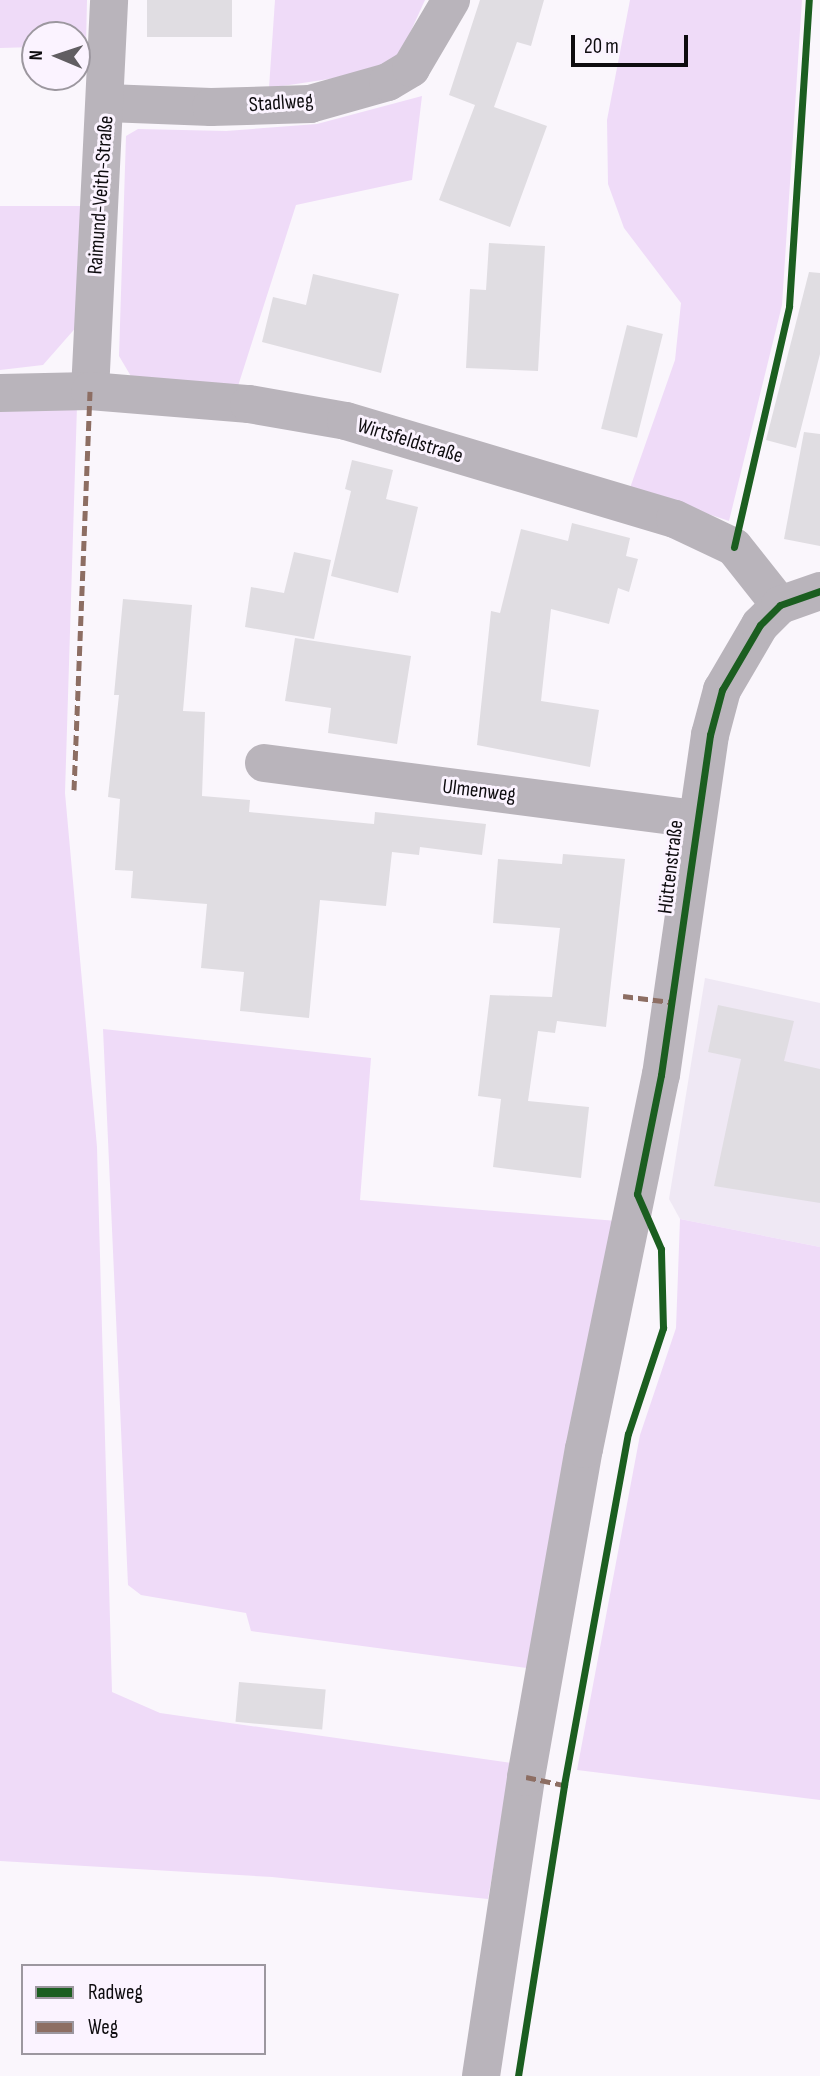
<!DOCTYPE html>
<html>
<head>
<meta charset="utf-8">
<style>
	body { margin:0 }
	#map { position:relative; width:820px; height:2076px; overflow:hidden; background:#faf6fc; font-family:"Sofia Sans Condensed",sans-serif }
	div>[style] { position:absolute }
	[style*='--x'] { left:calc(var(--x)*1px); top:calc(var(--y)*1px); width:calc(var(--w)*1px); rotate:calc(var(--a)*1deg) }
	.built>* { inset:0; background:#efe8f4 }
	.green>* { inset:0; background:#efdbf8 }
	.building>* { inset:0; background:#e0dde2; transform-origin:0 0 }
	.minor>* { height:38px; margin:-19px; padding:0 19px; transform-origin:19px; border-radius:19px; background:#b9b4bb }
	.quiet>* { height:5px; margin-top:-2.5px; transform-origin:0; background:repeating-linear-gradient(90deg,#8d6e63 0 10px,transparent 0 15px) }
	.cycleway>* { height:7px; margin:-3.5px; padding:0 3.5px; transform-origin:3.5px; border-radius:3.5px; background:#1b5e20 }
	span { translate:-50% -50%; white-space:nowrap; text-align:center; line-height:1.15; -webkit-text-stroke:6px #fbf3ff; paint-order:stroke }
	.street-label { font-size:21px; color:#0e0c0f }
	.legend { position:absolute; left:21px; top:1964px; width:245px; height:91px; box-sizing:border-box; background:#fbf3ff; border:2px solid #9c979f; margin:0; padding:9px 12px; list-style:none; font-size:21px; color:#0e0c0f }
	.legend li { display:flex; align-items:center; gap:14px; height:35px }
	.legend b { width:35px; border:2px solid #9c979f }
	.north { position:absolute; left:21px; top:21px; width:70px; height:70px; box-sizing:border-box; background:#fbf3ff; border:2px solid #9c979f; border-radius:50%; rotate:272deg; font-size:19px; font-weight:700; line-height:28px; text-align:center; color:#0e0c0f }
	.north::after { content:''; display:block; margin:auto; width:24px; height:32px; background:#615e62; clip-path:polygon(50% 0,100% 100%,50% 72%,0 100%) }
	.scale { position:absolute; left:571px; top:35px; width:117px; height:32px; box-sizing:border-box; border:4px solid #0e0c0f; border-top:0; padding-left:9px; font-size:21px; line-height:24px; white-space:nowrap; color:#0e0c0f; -webkit-text-stroke:5px #fbf3ff; paint-order:stroke }
</style>
</head>
<body>
<div id="map">
	<div class="built">
		<div style="clip-path:polygon(705px 978px,820px 1003px,820px 1247px,680px 1219px,669px 1199px)"></div>
	</div>
	<div class="green">
		<div style="clip-path:polygon(0 0,87px 0,86px 46px,77px 47px,77px 35px,35px 35px,35px 47px,0 48px)"></div>
		<div style="clip-path:polygon(275px 0,425px 0,399px 57px,356px 75px,269px 88px)"></div>
		<div style="clip-path:polygon(630px 0,802px 0,782px 305px,729px 521px,630px 488px,675px 360px,681px 303px,624px 228px,608px 184px,607px 120px)"></div>
		<div style="clip-path:polygon(422px 96px,412px 180px,296px 205px,238px 386px,132px 378px,119px 356px,126px 136px,138px 129px,226px 131px,317px 124px)"></div>
		<div style="clip-path:polygon(0 206px,82px 206px,79px 324px,43px 365px,0 370px)"></div>
		<div style="clip-path:polygon(77px 406px,65px 793px,97px 1147px,112px 1692px,160px 1713px,512px 1763px,488px 1899px,272px 1877px,0 1861px,0 410px)"></div>
		<div style="clip-path:polygon(103px 1029px,371px 1058px,360px 1200px,617px 1221px,534px 1669px,251px 1631px,246px 1613px,141px 1595px,128px 1585px)"></div>
		<div style="clip-path:polygon(680px 1219px,820px 1247px,820px 1800px,577px 1770px,640px 1435px,676px 1328px)"></div>
	</div>
	<div class="building">
		<div style="left:147px;top:0;width:85px;height:37px"></div>
		<div style="clip-path:polygon(480px 0,544px 0,531px 46px,517px 42px,494px 107px,547px 126px,510px 227px,439px 200px,475px 105px,449px 95px)"></div>
		<div style="clip-path:polygon(489px 243px,545px 246px,538px 371px,466px 368px,470px 289px,486px 290px)"></div>
		<div style="clip-path:polygon(809px 272px,820px 273px,820px 354px,796px 448px,766px 440px)"></div>
		<div style="clip-path:polygon(313px 274px,399px 294px,381px 373px,262px 342px,273px 297px,306px 305px)"></div>
		<div style="left:627px;top:325px;width:37px;height:107px;rotate:14deg"></div>
		<div style="clip-path:polygon(804px 432px,820px 434px,820px 546px,784px 539px)"></div>
		<div style="clip-path:polygon(352px 460px,393px 470px,386px 499px,418px 507px,398px 593px,331px 576px,351px 491px,345px 489px)"></div>
		<div style="clip-path:polygon(572px 523px,630px 538px,626px 556px,638px 559px,629px 592px,618px 588px,609px 624px,551px 609px,541px 701px,599px 710px,590px 767px,477px 745px,491px 611px,500px 613px,521px 529px,568px 541px)"></div>
		<div style="clip-path:polygon(294px 552px,331px 560px,314px 639px,245px 627px,251px 587px,284px 593px)"></div>
		<div style="clip-path:polygon(123px 599px,192px 605px,183px 711px,205px 712px,202px 796px,250px 800px,249px 812px,374px 824px,375px 812px,486px 824px,482px 855px,420px 847px,419px 855px,392px 852px,386px 906px,320px 900px,309px 1018px,240px 1011px,244px 972px,201px 968px,207px 904px,131px 898px,133px 871px,115px 870px,120px 799px,108px 797px,119px 695px,114px 695px)"></div>
		<div style="clip-path:polygon(295px 638px,411px 656px,397px 744px,328px 733px,331px 708px,285px 701px)"></div>
		<div style="clip-path:polygon(563px 854px,625px 859px,606px 1027px,557px 1021px,555px 1033px,538px 1031px,528px 1101px,589px 1107px,581px 1178px,493px 1167px,501px 1099px,478px 1096px,490px 995px,552px 997px,560px 928px,493px 923px,498px 859px,562px 864px)"></div>
		<div style="clip-path:polygon(718px 1005px,794px 1021px,784px 1061px,820px 1069px,820px 1203px,714px 1186px,741px 1059px,708px 1052px)"></div>
		<div style="left:239px;top:1682px;width:87px;height:40px;rotate:5deg"></div>
	</div>
	<div class="minor">
		<div style="--x:107;--y:103;--w:104;--a:2.2"></div>
		<div style="--x:211;--y:107;--w:99;--a:-1.7"></div>
		<div style="--x:310;--y:104;--w:81;--a:-15.8"></div>
		<div style="--x:388;--y:82;--w:27;--a:-31"></div>
		<div style="--x:411;--y:68;--w:79;--a:-59.5"></div>
		<div style="--x:90;--y:391;--w:391;--a:-87.2"></div>
		<div style="--x:0;--y:393;--w:90;--a:-1.3"></div>
		<div style="--x:90;--y:391;--w:160;--a:4.7"></div>
		<div style="--x:249;--y:404;--w:98;--a:9.9"></div>
		<div style="--x:346;--y:421;--w:343;--a:16.6"></div>
		<div style="--x:675;--y:519;--w:65;--a:25.4"></div>
		<div style="--x:734;--y:547;--w:74;--a:51.6"></div>
		<div style="--x:264;--y:763;--w:435;--a:7.4"></div>
		<div style="--x:481;--y:2076;--w:302;--a:-81.4"></div>
		<div style="--x:526;--y:1777;--w:333;--a:-80"></div>
		<div style="--x:584;--y:1449;--w:382;--a:-78.4"></div>
		<div style="--x:661;--y:1075;--w:344;--a:-81.8"></div>
		<div style="--x:710;--y:735;--w:47;--a:-75.1"></div>
		<div style="--x:722;--y:690;--w:75;--a:-59.7"></div>
		<div style="--x:760;--y:625;--w:28;--a:-45"></div>
		<div style="--x:780;--y:605;--w:42;--a:-19.3"></div>
	</div>
	<div class="quiet">
		<div style="--x:74;--y:790;--w:399;--a:-87.7"></div>
		<div style="--x:623;--y:996;--w:48;--a:7.1"></div>
		<div style="--x:526;--y:1777;--w:39;--a:12"></div>
	</div>
	<div class="cycleway">
		<div style="--x:734;--y:547;--w:247;--a:-77.1"></div>
		<div style="--x:789;--y:306;--w:307;--a:-86.3"></div>
		<div style="--x:518;--y:2076;--w:295;--a:-81"></div>
		<div style="--x:564;--y:1785;--w:357;--a:-79.7"></div>
		<div style="--x:628;--y:1434;--w:112;--a:-71.7"></div>
		<div style="--x:663;--y:1328;--w:79;--a:-91.5"></div>
		<div style="--x:661;--y:1249;--w:60;--a:-113.6"></div>
		<div style="--x:637;--y:1194;--w:121;--a:-78.6"></div>
		<div style="--x:661;--y:1075;--w:344;--a:-81.8"></div>
		<div style="--x:710;--y:735;--w:47;--a:-75.1"></div>
		<div style="--x:722;--y:690;--w:75;--a:-59.7"></div>
		<div style="--x:760;--y:625;--w:28;--a:-45"></div>
		<div style="--x:780;--y:605;--w:42;--a:-19.3"></div>
	</div>
	<div class="street-label">
		<span style="left:281px;top:103px;rotate:-4deg">Stadlweg</span>
		<span style="left:101px;top:195px;rotate:-86deg">Raimund-Veith-Straße</span>
		<span style="left:410px;top:441px;rotate:17deg">Wirtsfeldstraße</span>
		<span style="left:479px;top:791px;rotate:7deg">Ulmenweg</span>
		<span style="left:671px;top:867px;rotate:-83deg">Hüttenstraße</span>
	</div>
	<ul class="legend">
	<li><b style="height:9px;background:#1b5e20"></b>Radweg</li>
	<li><b style="height:9px;background:#8d6e63"></b>Weg</li>
	</ul>
	<div class="north">N</div>
	<div class="scale">20 m</div>
</div>
</body>
</html>
